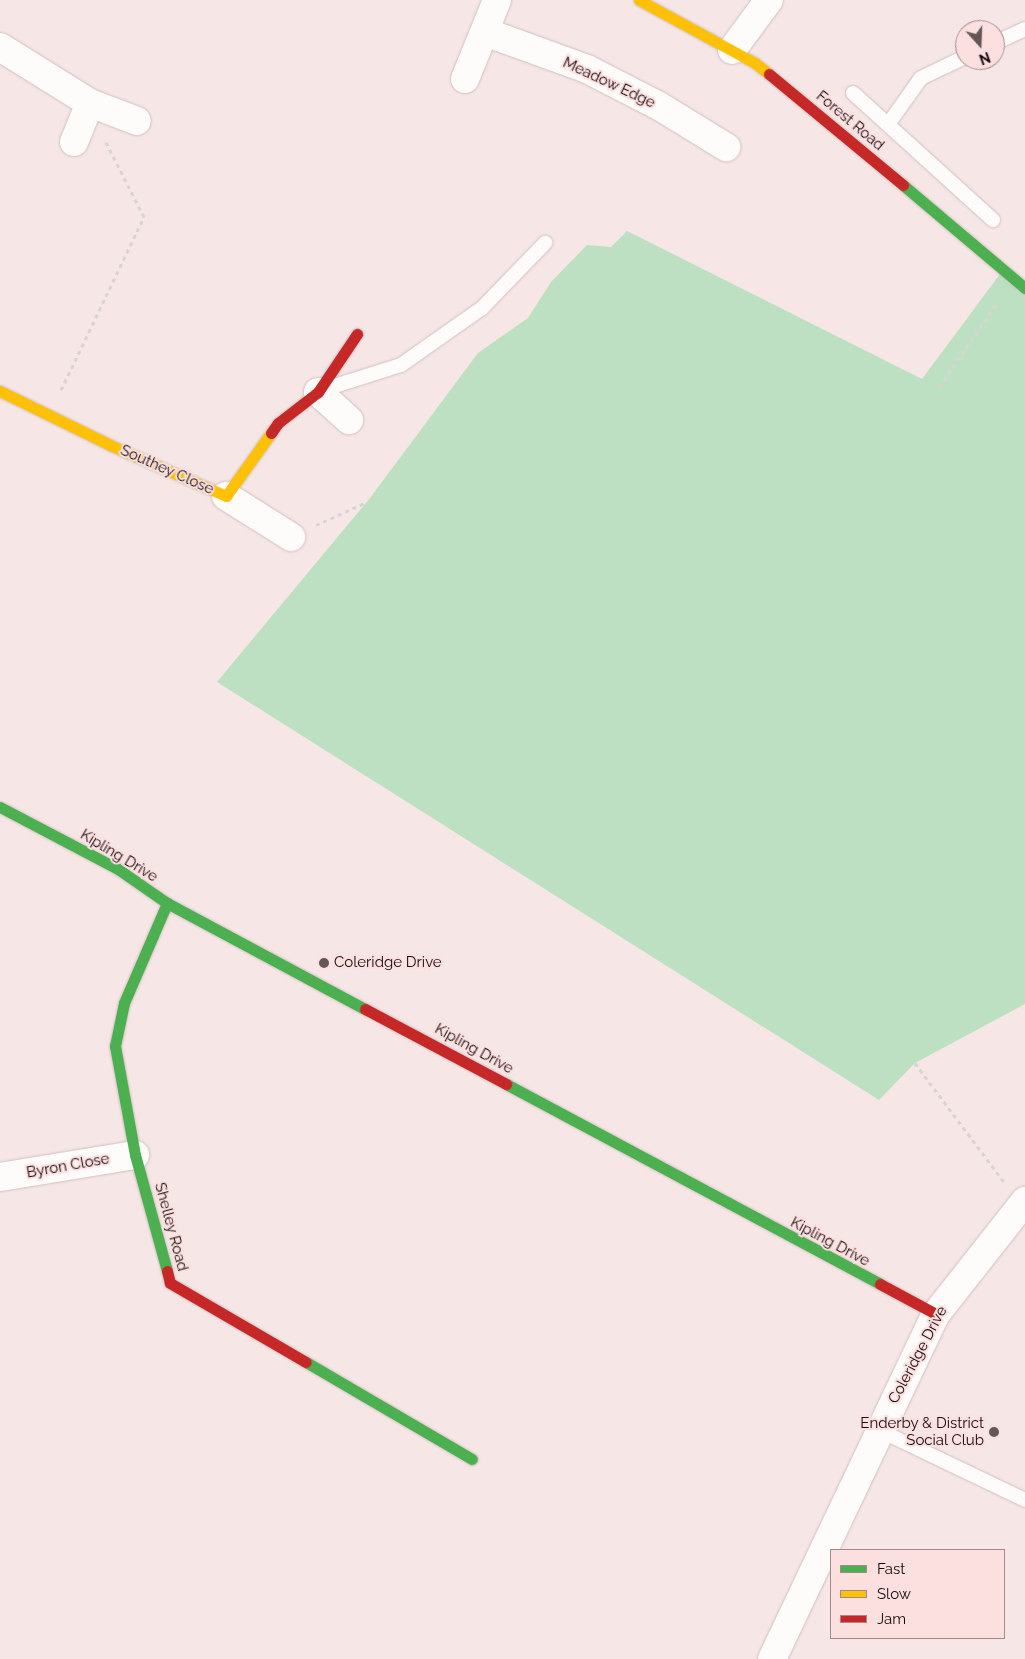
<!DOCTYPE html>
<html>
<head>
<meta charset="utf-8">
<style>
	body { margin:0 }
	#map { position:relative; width:1025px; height:1659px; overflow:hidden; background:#f6e6e5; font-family:Raleway,sans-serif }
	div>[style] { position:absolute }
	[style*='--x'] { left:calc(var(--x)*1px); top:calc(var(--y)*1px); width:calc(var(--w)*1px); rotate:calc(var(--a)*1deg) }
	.green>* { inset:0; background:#bce0c1 }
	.path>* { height:3px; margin-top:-1.5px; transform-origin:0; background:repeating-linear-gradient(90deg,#d9d4d4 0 4px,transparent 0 8px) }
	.roads { filter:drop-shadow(0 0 1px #cfc2c1) drop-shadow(0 0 1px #cfc2c1) }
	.lane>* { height:14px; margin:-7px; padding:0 7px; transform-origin:7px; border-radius:7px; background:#fefbfb }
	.street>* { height:28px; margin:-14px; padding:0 14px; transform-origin:14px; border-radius:14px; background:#fefbfb }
	.fast>* { height:11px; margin:-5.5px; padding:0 5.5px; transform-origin:5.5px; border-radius:5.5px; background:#4caf50 }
	.slow>* { height:11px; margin:-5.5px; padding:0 5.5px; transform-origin:5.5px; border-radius:5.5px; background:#ffc107 }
	.jam>* { height:11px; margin:-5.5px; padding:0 5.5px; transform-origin:5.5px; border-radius:5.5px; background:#c62828 }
	.dots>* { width:14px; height:14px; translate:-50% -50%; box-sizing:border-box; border:2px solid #fce0df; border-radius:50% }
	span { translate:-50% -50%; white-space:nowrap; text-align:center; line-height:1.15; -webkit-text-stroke:4px #fce0df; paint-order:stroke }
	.street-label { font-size:15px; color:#150a0a }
	.poi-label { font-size:15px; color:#150a0a }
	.left { translate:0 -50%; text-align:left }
	.right { translate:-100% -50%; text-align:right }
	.legend { position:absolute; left:830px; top:1549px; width:175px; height:90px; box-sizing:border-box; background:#fce0df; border:1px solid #a08a8a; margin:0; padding:6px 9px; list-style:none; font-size:15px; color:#150a0a }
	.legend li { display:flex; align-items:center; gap:10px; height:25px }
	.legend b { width:25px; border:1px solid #a08a8a }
	.north { position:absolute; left:955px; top:20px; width:50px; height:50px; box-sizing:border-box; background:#fce0df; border:1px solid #a08a8a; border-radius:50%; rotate:160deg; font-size:14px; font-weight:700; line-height:20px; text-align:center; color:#150a0a }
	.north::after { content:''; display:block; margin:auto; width:18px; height:22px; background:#645757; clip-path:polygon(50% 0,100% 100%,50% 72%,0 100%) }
</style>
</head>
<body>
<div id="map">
	<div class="green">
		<div style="clip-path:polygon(627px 231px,922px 379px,1003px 270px,1025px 288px,1025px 1004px,915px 1063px,879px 1100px,217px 682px,370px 498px,478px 353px,528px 318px,551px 282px,587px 245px,611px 247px)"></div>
	</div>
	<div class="path">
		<div style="--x:939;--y:387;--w:102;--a:-55.4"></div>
		<div style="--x:61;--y:390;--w:192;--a:-64.4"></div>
		<div style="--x:144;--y:217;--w:84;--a:-116.9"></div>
		<div style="--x:316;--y:525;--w:56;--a:-24.3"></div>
		<div style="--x:915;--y:1063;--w:149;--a:53.2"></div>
	</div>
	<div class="roads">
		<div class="lane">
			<div style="--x:995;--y:43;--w:33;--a:-25"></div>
			<div style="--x:853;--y:93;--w:189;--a:42.2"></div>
			<div style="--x:889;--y:123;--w:55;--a:-54.6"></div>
			<div style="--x:921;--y:78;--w:49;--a:-25.5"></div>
			<div style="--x:322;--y:390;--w:83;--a:-17.6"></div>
			<div style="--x:401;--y:365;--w:99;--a:-35.1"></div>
			<div style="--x:482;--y:308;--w:91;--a:-45.9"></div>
			<div style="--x:879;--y:1430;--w:162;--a:25.6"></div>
		</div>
		<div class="street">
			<div style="--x:485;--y:32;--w:109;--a:19.9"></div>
			<div style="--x:587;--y:69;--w:81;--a:27.2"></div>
			<div style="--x:659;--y:106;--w:79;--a:31.5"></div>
			<div style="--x:0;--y:47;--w:106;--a:31.9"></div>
			<div style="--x:90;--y:103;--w:50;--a:21"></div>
			<div style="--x:732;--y:50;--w:62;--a:-53.5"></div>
			<div style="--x:465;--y:79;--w:85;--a:-67.9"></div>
			<div style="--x:74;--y:142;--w:42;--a:-67.7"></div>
			<div style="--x:318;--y:392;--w:42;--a:42.1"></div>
			<div style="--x:226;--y:496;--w:77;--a:32.2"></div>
			<div style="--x:0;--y:1177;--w:137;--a:-9.3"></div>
			<div style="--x:772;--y:1659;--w:382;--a:-64.6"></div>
			<div style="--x:936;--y:1314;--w:144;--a:-51.8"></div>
		</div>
		<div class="fast">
			<div style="--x:903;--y:185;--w:160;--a:40.2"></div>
			<div style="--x:0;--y:807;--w:133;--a:27.7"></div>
			<div style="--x:118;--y:869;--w:60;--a:34.8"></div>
			<div style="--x:167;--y:903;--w:225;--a:28.2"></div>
			<div style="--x:506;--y:1084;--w:424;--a:28.1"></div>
			<div style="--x:167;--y:1271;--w:120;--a:-105.4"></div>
			<div style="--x:135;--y:1155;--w:111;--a:-100.4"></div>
			<div style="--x:115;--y:1046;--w:44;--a:-78.2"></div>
			<div style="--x:124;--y:1003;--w:109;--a:-66.7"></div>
			<div style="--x:306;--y:1362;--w:192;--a:30.3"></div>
		</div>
		<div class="slow">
			<div style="--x:639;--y:0;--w:132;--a:28.5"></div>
			<div style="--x:755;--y:63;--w:18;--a:38"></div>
			<div style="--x:0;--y:391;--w:123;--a:26.1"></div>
			<div style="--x:110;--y:445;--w:127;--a:23.7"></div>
			<div style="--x:226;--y:496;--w:77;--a:-54.5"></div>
		</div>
		<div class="jam">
			<div style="--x:769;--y:74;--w:174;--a:39.6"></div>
			<div style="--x:271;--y:433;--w:12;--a:-55"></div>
			<div style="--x:278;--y:423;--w:51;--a:-37.8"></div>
			<div style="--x:318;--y:392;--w:70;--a:-56.1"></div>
			<div style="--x:365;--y:1009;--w:160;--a:28"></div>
			<div style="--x:167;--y:1271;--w:12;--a:76"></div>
			<div style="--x:170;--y:1283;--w:157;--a:30.2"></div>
			<div style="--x:880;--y:1284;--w:64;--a:28.2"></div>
		</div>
	</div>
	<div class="dots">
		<div style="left:324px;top:963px;background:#645757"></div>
		<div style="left:994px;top:1432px;background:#645757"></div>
	</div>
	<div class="street-label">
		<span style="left:609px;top:83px;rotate:25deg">Meadow Edge</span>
		<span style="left:850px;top:121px;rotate:40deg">Forest Road</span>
		<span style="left:167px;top:470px;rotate:24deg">Southey Close</span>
		<span style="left:119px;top:856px;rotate:31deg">Kipling Drive</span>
		<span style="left:474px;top:1049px;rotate:29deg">Kipling Drive</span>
		<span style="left:68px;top:1166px;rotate:-10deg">Byron Close</span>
		<span style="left:171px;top:1227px;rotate:75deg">Shelley Road</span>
		<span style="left:830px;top:1242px;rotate:28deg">Kipling Drive</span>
		<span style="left:918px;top:1355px;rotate:-62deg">Coleridge Drive</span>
	</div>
	<div class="poi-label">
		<span class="left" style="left:334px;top:963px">Coleridge Drive</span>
		<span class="right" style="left:984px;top:1432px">Enderby &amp; District<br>Social Club</span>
	</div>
	<ul class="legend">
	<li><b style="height:6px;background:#4caf50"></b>Fast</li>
	<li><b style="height:6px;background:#ffc107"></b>Slow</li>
	<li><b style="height:6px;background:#c62828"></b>Jam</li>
	</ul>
	<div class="north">N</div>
</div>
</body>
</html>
